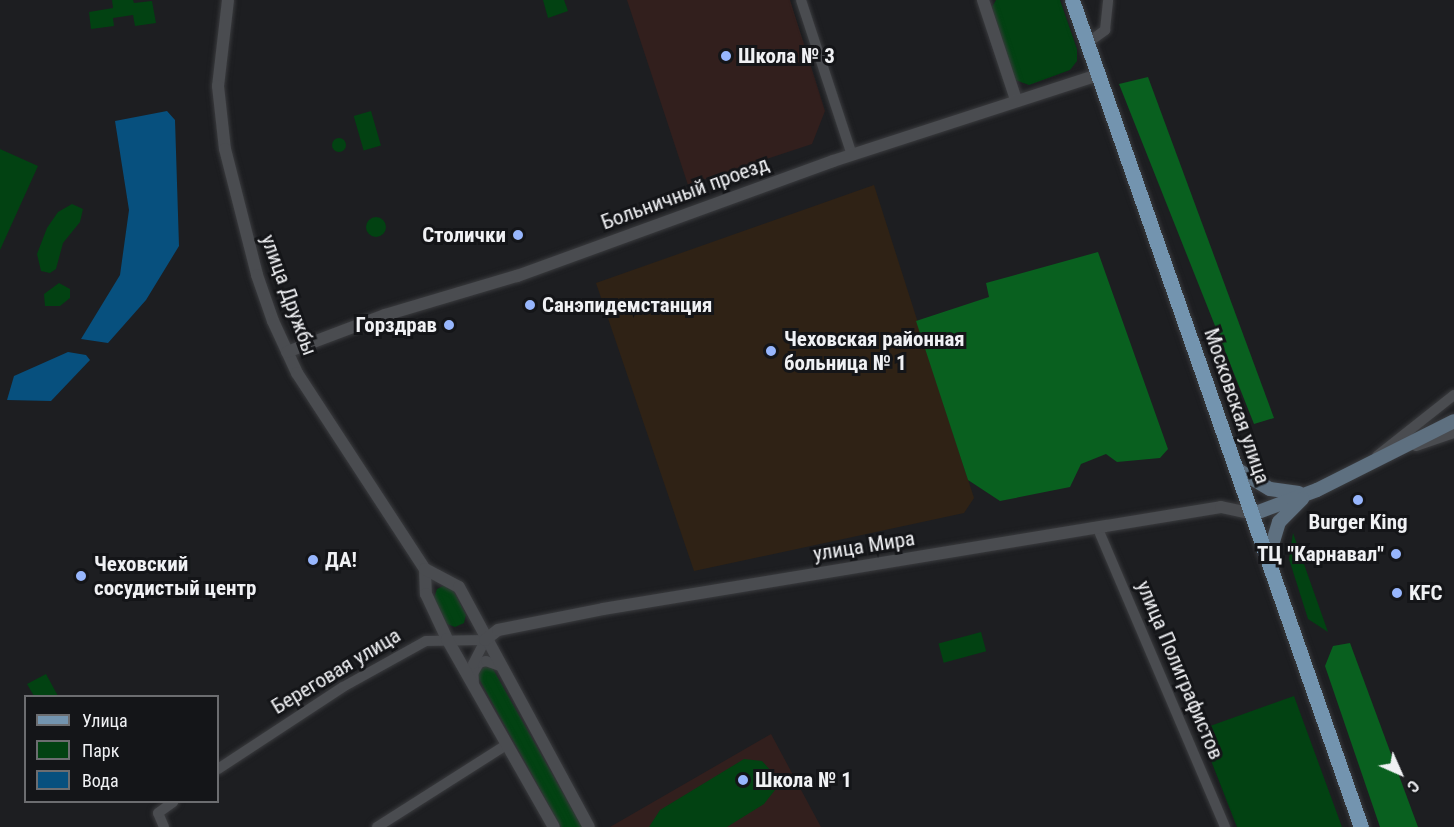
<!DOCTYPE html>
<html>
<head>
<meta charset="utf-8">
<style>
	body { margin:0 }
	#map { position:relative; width:1454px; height:827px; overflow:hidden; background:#1d1e21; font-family:"Roboto Condensed",sans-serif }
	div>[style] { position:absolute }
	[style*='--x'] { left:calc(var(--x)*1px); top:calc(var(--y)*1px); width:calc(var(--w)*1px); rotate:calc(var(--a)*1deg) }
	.education>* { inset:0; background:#321f1d }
	.medical>* { inset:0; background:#2f2215 }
	.green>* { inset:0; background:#024212; transform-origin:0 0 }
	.round { border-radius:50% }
	.forest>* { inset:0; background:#09601f }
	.water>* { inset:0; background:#07507e }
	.roads { filter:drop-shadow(0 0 2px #3a3b3e) drop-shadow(0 0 2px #3a3b3e) }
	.minor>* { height:10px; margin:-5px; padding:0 5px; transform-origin:5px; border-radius:5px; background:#4a4c50 }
	.tertiary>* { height:12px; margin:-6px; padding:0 6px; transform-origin:6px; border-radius:6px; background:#4a4c50 }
	.secondary>* { height:14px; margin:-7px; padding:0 7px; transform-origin:7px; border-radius:7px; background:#5e7080 }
	.primary>* { height:15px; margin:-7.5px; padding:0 7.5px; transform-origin:7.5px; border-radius:7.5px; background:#7394af }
	.dots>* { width:16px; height:16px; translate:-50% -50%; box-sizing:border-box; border:3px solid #141518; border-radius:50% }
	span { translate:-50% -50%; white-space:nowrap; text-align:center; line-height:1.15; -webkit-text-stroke:6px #141518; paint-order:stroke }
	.poi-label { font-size:21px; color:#f0f1f4; font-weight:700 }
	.left { translate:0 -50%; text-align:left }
	.right { translate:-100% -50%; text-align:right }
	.street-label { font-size:21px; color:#f0f1f4 }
	.legend { position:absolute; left:24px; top:695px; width:195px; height:108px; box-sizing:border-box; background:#141518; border:2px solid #6c6d70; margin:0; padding:8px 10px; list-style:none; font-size:18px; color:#f0f1f4 }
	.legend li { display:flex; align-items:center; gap:12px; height:30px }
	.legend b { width:30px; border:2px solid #6c6d70 }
	.north { position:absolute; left:1370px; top:743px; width:60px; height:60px; -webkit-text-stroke:4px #141518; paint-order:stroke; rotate:135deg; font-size:16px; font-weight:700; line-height:24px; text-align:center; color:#f0f1f4 }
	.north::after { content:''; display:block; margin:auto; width:21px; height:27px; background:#f0f1f4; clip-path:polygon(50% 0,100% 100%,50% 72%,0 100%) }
</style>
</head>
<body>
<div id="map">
	<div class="education">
		<div style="clip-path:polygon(627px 0,790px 0,825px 111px,812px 144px,688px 185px)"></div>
		<div style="clip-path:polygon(771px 734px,821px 827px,610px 827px)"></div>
	</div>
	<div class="medical">
		<div style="clip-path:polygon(874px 185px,974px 498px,964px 513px,694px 571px,596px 283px)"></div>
	</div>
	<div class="green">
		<div style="clip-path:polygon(112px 0,133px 0,134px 3px,152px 1px,156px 23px,135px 26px,133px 15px,113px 18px,114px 26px,91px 29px,89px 12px,113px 8px)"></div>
		<div style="clip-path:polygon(543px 0,564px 0,568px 11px,548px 18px)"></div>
		<div style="clip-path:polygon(996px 0,1060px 0,1077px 49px,1077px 61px,1070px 70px,1029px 85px,1015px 80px,992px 7px)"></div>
		<div style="left:371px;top:111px;width:36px;height:18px;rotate:74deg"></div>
		<div class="round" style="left:332px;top:138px;width:14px;height:14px"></div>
		<div style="clip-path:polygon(0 149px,38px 166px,0 250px)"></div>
		<div style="clip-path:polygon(72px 204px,83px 209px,80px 222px,63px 243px,56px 269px,50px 273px,41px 271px,37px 254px,47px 228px,58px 212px)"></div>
		<div class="round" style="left:366px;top:217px;width:20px;height:20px"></div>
		<div style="clip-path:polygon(59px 283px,70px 289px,70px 298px,60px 306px,45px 306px,44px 294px)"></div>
		<div style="clip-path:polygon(1293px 533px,1328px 632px,1308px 619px,1289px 559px)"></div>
		<div style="clip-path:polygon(445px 585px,453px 590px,466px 615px,464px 623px,455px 627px,447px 624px,434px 598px,437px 589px)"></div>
		<div style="left:981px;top:632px;width:20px;height:44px;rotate:75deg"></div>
		<div style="clip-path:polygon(487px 665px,493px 669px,582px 827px,561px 827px,478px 677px,479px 670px)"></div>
		<div style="clip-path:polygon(46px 674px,58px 696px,34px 696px,27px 684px)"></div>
		<div style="clip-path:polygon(1294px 696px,1342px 827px,1237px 827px,1199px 730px)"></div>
		<div style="clip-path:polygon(744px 759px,762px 761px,772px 772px,775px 790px,764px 804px,727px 827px,649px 827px,660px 810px)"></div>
	</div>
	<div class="forest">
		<div style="clip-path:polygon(1148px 77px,1274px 418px,1254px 424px,1119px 84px)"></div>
		<div style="clip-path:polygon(1098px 252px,1168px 449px,1160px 458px,1117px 462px,1106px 454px,1081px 464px,1070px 487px,1000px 501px,968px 480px,916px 321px,989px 297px,986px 283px)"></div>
		<div style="clip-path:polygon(1350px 643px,1418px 827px,1380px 827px,1325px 666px,1333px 646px)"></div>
	</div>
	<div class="water">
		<div style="clip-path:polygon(167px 111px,175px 120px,179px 246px,146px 300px,108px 343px,81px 339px,120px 275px,129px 210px,115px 121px)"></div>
		<div style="clip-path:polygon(68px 352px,86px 355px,90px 360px,51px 401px,7px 400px,14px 376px)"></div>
	</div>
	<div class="roads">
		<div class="minor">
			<div style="--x:801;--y:0;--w:163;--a:71.8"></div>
			<div style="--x:1086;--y:44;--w:24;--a:-36"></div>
			<div style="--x:1105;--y:30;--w:30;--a:-84"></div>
			<div style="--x:1416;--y:446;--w:40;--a:-18.9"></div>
			<div style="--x:1377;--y:456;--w:98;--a:-38.4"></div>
			<div style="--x:1098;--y:529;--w:324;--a:66.9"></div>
			<div style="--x:474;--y:672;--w:10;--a:-61"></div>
			<div style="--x:479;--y:663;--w:7;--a:-16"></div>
			<div style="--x:486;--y:661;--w:15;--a:20"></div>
			<div style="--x:474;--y:684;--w:20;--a:-93"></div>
			<div style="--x:473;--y:664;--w:27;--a:-63"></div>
			<div style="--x:218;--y:769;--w:149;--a:-33.3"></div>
			<div style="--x:343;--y:687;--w:95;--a:-29"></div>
			<div style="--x:426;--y:641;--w:59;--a:-1"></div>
			<div style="--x:164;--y:827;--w:15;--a:-113"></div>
			<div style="--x:158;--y:813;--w:19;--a:-36"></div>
			<div style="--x:377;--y:827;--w:153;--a:-32.4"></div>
		</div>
		<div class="tertiary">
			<div style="--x:228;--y:0;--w:87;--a:96.6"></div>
			<div style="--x:218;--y:86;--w:63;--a:83.7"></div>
			<div style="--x:225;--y:149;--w:130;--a:75.7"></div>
			<div style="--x:257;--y:275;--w:49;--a:70.8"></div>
			<div style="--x:273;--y:321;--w:57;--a:65.2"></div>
			<div style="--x:297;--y:373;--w:234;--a:56.9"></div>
			<div style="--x:425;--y:569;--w:25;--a:88"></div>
			<div style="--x:426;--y:594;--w:50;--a:65"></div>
			<div style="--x:447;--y:639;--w:216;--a:60.4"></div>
			<div style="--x:983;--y:0;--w:105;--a:71.7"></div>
			<div style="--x:287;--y:352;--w:105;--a:-20.7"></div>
			<div style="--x:385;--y:315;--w:138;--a:-16.5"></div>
			<div style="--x:517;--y:276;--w:336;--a:-20"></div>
			<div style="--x:833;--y:161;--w:279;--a:-18"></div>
			<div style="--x:425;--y:569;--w:38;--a:28"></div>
			<div style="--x:459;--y:587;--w:273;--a:61.6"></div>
			<div style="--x:485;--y:640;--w:16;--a:-38"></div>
			<div style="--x:498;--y:630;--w:107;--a:-11.3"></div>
			<div style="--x:603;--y:609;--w:626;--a:-9.37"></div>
			<div style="--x:1221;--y:507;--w:33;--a:12"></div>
		</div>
		<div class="secondary">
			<div style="--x:1238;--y:470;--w:37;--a:31"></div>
			<div style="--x:1270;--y:489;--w:29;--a:8"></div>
			<div style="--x:1253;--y:514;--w:68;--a:-20.6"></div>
			<div style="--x:1317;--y:490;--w:153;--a:-26.7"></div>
			<div style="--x:1268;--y:558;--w:38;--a:-73"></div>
			<div style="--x:1279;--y:522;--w:33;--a:-45"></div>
		</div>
		<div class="primary">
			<div style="--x:1072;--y:0;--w:876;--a:70.74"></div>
		</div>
	</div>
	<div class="dots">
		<div style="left:726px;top:56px;background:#97b6fd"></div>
		<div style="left:518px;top:235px;background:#97b6fd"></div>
		<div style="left:530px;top:305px;background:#97b6fd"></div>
		<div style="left:449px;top:325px;background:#97b6fd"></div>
		<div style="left:771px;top:351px;background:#97b6fd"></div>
		<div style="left:1358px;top:500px;background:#97b6fd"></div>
		<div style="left:1396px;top:554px;background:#97b6fd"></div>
		<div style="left:313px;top:560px;background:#97b6fd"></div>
		<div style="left:81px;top:576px;background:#97b6fd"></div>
		<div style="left:1397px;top:593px;background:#97b6fd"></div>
		<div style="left:743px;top:780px;background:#97b6fd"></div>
	</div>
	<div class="poi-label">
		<span class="left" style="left:738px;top:56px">Школа № 3</span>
		<span class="right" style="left:506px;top:235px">Столички</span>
		<span class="left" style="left:542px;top:305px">Санэпидемстанция</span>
		<span class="right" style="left:437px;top:325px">Горздрав</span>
		<span class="left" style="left:784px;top:351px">Чеховская районная<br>больница № 1</span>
		<span style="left:1358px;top:522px">Burger King</span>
		<span class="right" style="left:1384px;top:554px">ТЦ "Карнавал"</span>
		<span class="left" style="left:325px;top:560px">ДА!</span>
		<span class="left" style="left:94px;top:576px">Чеховский<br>сосудистый центр</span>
		<span class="left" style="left:1409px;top:593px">KFC</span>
		<span class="left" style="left:755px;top:780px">Школа № 1</span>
	</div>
	<div class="street-label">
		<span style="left:685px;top:193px;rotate:-20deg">Больничный проезд</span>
		<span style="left:289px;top:295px;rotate:70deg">улица Дружбы</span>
		<span style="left:1237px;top:406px;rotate:71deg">Московская улица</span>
		<span style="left:864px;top:546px;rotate:-9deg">улица Мира</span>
		<span style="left:1180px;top:670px;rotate:67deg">улица Полиграфистов</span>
		<span style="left:336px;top:671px;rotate:-31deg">Береговая улица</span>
	</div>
	<ul class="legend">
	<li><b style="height:8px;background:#7394af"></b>Улица</li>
	<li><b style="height:16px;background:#024212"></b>Парк</li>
	<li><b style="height:16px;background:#07507e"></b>Вода</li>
	</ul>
	<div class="north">С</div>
</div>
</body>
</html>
